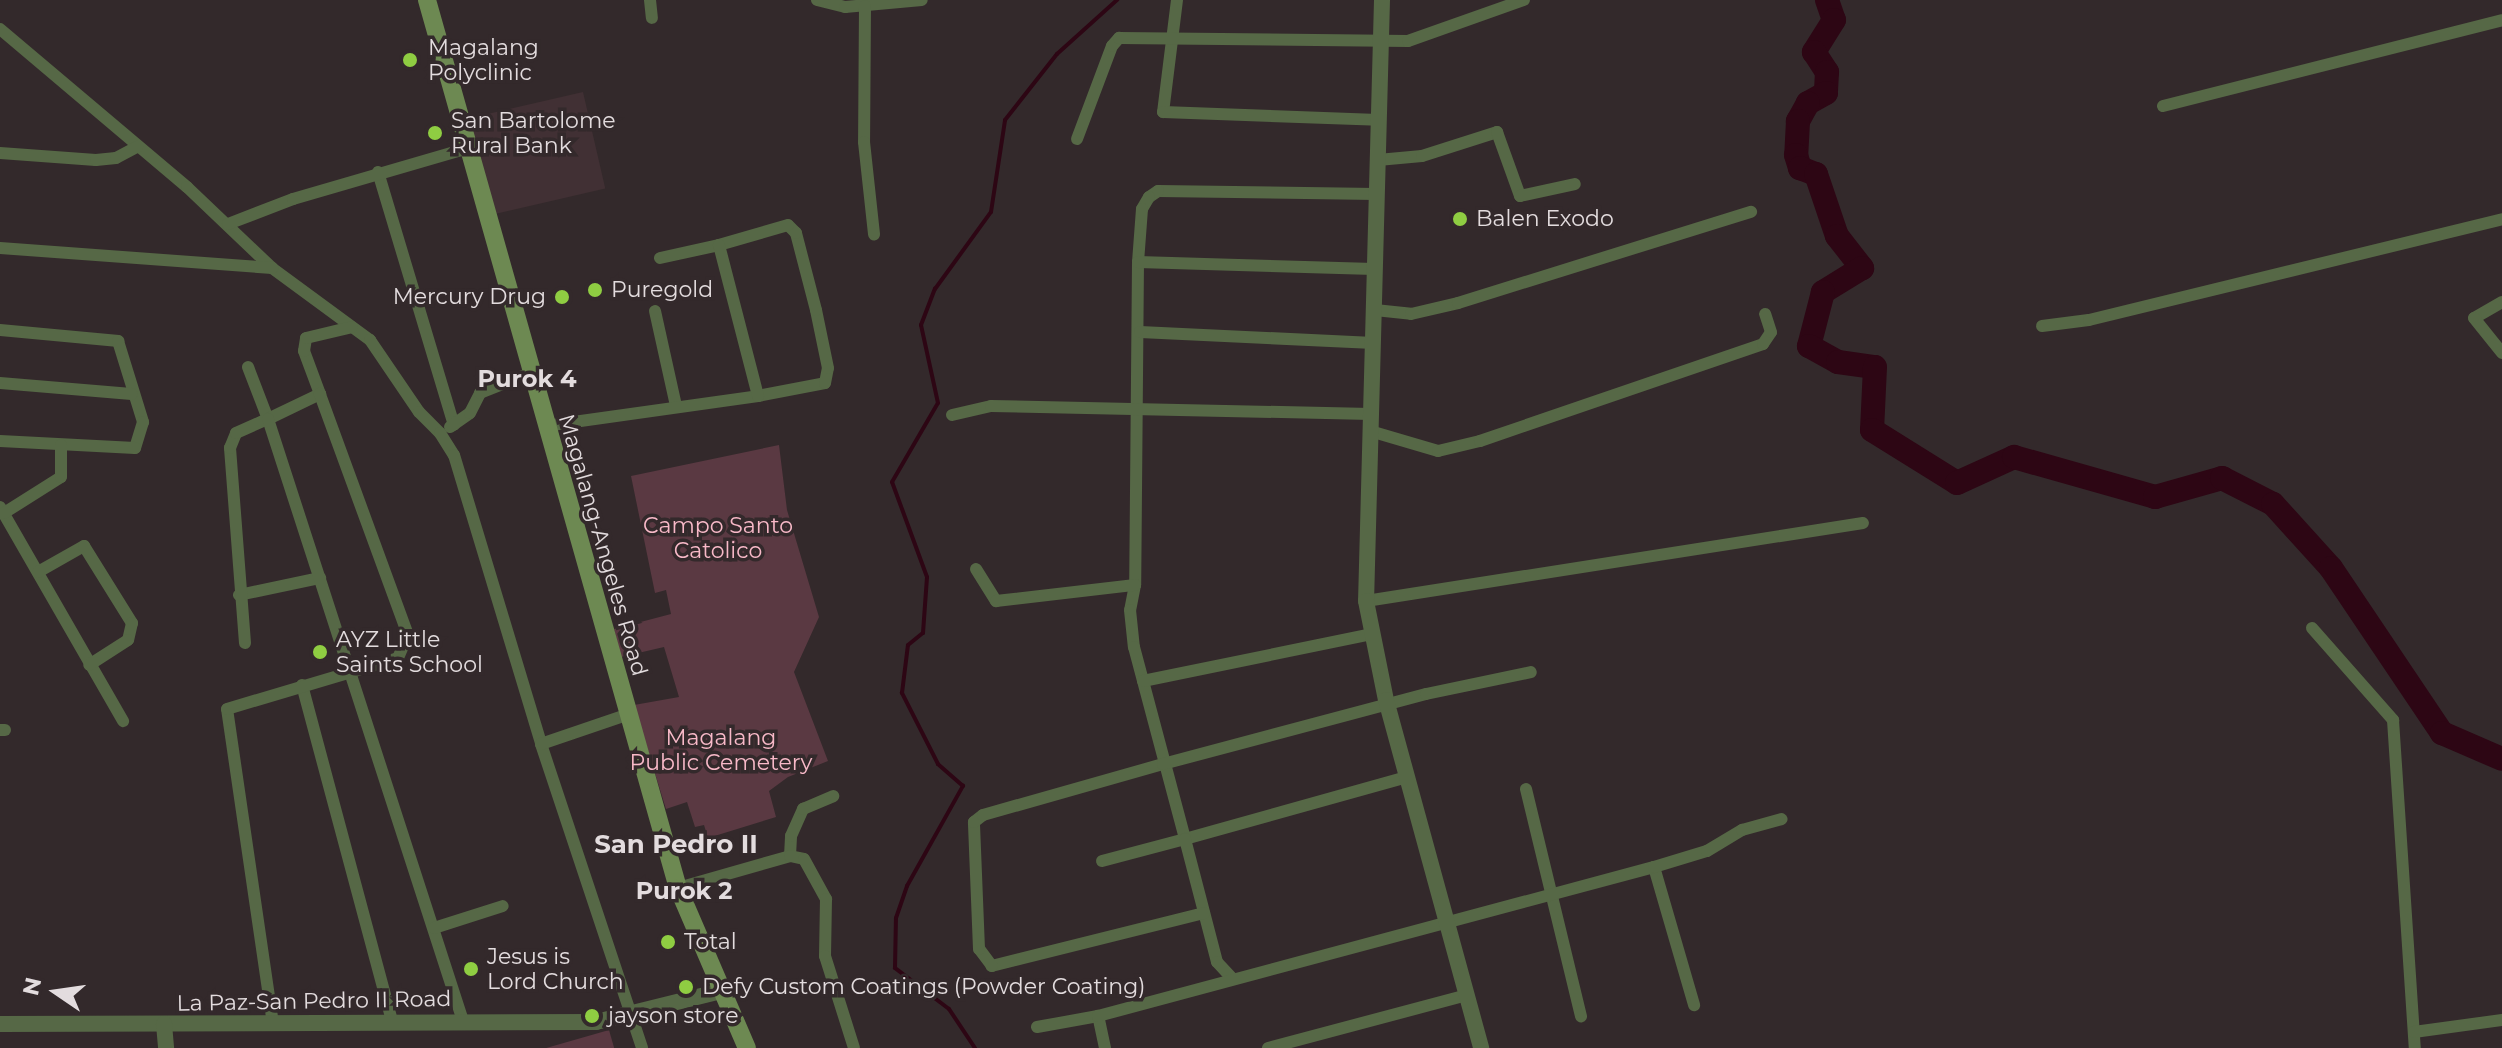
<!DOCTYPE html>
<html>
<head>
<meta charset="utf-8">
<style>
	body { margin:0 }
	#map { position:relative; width:2502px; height:1048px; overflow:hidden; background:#33292b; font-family:Montserrat,sans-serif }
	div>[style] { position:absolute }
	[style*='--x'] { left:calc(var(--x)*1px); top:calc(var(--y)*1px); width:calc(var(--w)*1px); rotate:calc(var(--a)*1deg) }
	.built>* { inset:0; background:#413034; transform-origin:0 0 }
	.green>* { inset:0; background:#5a3942; transform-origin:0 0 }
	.stream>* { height:4px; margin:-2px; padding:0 2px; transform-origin:2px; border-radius:2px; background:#2d0614 }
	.river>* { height:24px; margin:-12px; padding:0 12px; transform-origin:12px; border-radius:12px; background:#2d0614 }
	.minor>* { height:12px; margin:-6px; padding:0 6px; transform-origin:6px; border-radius:6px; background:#566846 }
	.tertiary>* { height:16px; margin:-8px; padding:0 8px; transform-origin:8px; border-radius:8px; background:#566846 }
	.secondary>* { height:18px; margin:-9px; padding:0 9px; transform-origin:9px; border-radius:9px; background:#6d8952 }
	.dots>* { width:22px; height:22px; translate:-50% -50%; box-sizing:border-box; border:4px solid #33292b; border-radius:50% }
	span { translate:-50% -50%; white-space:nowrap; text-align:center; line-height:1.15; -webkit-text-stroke:7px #33292b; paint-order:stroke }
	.poi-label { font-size:22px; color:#e3dcde }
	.left { translate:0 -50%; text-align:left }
	.right { translate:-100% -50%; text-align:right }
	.park-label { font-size:22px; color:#f8b9c8 }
	.street-label { font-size:22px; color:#e3dcde }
	.neighbourhood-label { font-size:24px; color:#e3dcde; font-weight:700 }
	.quarter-label { font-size:26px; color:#e3dcde; font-weight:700 }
	.north { position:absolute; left:16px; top:952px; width:80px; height:80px; -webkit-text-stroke:6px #33292b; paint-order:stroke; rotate:283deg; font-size:22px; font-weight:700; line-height:32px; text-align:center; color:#e3dcde }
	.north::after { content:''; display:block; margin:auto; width:28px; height:36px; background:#e3dcde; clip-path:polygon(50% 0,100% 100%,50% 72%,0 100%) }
</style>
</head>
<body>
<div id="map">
	<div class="built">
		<div style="left:583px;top:92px;width:99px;height:120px;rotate:77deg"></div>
	</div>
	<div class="green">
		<div style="clip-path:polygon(779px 445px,787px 510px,819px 617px,794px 672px,828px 761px,788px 777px,769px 791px,776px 817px,708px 838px,704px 825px,695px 827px,687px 802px,666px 809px,634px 705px,679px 697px,664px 647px,621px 657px,614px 629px,671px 614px,666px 590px,655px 593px,631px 476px)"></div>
		<div style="left:609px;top:1030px;width:19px;height:438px;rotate:74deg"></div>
	</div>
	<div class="stream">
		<div style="--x:975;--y:1048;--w:47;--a:-123.7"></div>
		<div style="--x:949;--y:1009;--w:68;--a:-142.8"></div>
		<div style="--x:895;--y:968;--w:50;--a:-88.9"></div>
		<div style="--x:896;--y:918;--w:34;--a:-71"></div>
		<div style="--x:907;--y:886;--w:115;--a:-60.8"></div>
		<div style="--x:963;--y:786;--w:33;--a:-139"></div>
		<div style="--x:938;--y:764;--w:80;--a:-116.9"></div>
		<div style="--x:902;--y:693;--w:48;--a:-82.9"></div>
		<div style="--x:908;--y:645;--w:19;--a:-39"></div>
		<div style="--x:923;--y:633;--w:56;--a:-85.9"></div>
		<div style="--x:927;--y:577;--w:101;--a:-110.2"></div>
		<div style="--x:892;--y:482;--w:91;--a:-59.8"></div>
		<div style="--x:938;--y:403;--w:80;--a:-102.3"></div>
		<div style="--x:921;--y:325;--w:39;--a:-69"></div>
		<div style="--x:935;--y:289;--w:95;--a:-54"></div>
		<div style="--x:991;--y:212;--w:93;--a:-81.3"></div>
		<div style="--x:1005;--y:120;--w:84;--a:-51.8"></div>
		<div style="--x:1057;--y:54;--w:81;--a:-42"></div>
	</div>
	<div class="river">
		<div style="--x:1827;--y:0;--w:21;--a:71"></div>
		<div style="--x:1834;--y:20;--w:38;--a:122"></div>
		<div style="--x:1814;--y:52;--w:24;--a:57"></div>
		<div style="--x:1827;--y:72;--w:21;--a:93"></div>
		<div style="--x:1826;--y:93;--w:21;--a:151"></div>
		<div style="--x:1808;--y:103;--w:21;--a:119"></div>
		<div style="--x:1798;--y:121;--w:34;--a:93"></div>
		<div style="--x:1796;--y:155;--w:14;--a:73"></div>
		<div style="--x:1800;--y:168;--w:17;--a:21"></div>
		<div style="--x:1816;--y:174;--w:65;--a:71.3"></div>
		<div style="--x:1837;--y:236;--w:41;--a:52"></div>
		<div style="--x:1862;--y:268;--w:46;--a:148.4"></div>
		<div style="--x:1823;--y:292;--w:56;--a:104.5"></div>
		<div style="--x:1809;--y:346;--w:33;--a:29"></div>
		<div style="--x:1838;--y:362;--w:37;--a:8"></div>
		<div style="--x:1875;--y:367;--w:63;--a:92.7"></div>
		<div style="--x:1872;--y:430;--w:100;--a:31.9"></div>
		<div style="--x:1957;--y:483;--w:63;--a:-24.5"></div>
		<div style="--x:2014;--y:457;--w:147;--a:15.8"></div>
		<div style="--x:2155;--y:497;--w:70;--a:-15.8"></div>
		<div style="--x:2222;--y:478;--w:57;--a:27"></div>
		<div style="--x:2273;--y:504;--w:86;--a:47.8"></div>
		<div style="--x:2331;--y:568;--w:199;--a:56.1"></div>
		<div style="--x:2442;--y:733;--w:65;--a:23.4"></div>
	</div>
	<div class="minor">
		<div style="--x:650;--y:0;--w:18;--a:84"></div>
		<div style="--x:817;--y:0;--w:29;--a:14"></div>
		<div style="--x:845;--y:7;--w:77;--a:-5.2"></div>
		<div style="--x:1177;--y:0;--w:113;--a:97.1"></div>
		<div style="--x:1163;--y:112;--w:215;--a:2.1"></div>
		<div style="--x:865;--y:6;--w:136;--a:90.4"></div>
		<div style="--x:864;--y:142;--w:93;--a:83.8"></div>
		<div style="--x:0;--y:29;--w:245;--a:40.2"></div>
		<div style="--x:187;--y:187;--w:117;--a:43.6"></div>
		<div style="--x:272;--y:268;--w:122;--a:36.3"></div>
		<div style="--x:370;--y:340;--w:87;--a:55.8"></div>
		<div style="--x:419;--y:412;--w:30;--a:45"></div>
		<div style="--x:440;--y:433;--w:26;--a:58"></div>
		<div style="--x:454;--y:455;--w:302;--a:73.2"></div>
		<div style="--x:541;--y:744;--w:320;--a:71.6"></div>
		<div style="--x:2163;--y:106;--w:350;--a:-14.2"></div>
		<div style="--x:1077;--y:139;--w:99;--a:-69.4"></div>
		<div style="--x:1112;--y:46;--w:11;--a:-49"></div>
		<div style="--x:1119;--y:38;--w:289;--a:0.6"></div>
		<div style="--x:1408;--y:41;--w:123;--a:-19.5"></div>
		<div style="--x:0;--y:153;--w:96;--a:4.2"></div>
		<div style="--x:96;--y:160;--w:20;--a:-6"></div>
		<div style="--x:116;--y:158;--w:24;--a:-28"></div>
		<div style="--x:1378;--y:160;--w:44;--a:-5.2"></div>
		<div style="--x:1422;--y:156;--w:79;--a:-17.7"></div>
		<div style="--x:1497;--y:132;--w:68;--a:70.2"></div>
		<div style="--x:1520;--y:196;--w:56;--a:-12.3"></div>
		<div style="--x:378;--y:172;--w:264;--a:73.3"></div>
		<div style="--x:1376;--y:194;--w:218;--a:-179.2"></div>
		<div style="--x:1158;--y:191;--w:11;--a:146"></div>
		<div style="--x:1149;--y:197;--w:14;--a:120"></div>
		<div style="--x:1142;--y:209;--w:53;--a:94.3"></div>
		<div style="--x:1138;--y:262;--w:323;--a:90.5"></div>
		<div style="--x:1135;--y:585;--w:25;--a:101"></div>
		<div style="--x:1130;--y:610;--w:37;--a:84"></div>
		<div style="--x:1134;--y:647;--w:199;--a:75.1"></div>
		<div style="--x:1185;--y:839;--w:230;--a:-15.6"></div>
		<div style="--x:228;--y:224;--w:70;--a:-21"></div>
		<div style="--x:293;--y:199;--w:179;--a:-16.2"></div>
		<div style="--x:0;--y:248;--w:273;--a:4.2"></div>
		<div style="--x:660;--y:258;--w:60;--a:-12.4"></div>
		<div style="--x:1138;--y:262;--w:236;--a:1.7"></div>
		<div style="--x:2502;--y:302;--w:32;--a:150"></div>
		<div style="--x:2474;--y:318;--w:45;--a:51.3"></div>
		<div style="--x:1375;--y:310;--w:36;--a:6"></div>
		<div style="--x:1411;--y:314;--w:48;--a:-13.2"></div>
		<div style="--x:1458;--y:303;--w:307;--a:-17.3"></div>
		<div style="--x:655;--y:311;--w:97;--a:77.5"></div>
		<div style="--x:2042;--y:326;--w:47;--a:-7.3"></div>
		<div style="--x:2089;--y:320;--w:425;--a:-13.7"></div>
		<div style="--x:0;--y:330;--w:119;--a:5.3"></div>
		<div style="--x:118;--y:341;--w:85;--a:72.8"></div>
		<div style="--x:143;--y:422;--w:27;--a:107"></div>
		<div style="--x:135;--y:448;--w:135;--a:-177"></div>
		<div style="--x:1140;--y:332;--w:234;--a:2.7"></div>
		<div style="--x:248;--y:367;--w:56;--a:69"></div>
		<div style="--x:268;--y:419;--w:58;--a:-25.7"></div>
		<div style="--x:320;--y:394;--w:46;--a:-110.4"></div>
		<div style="--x:304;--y:351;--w:13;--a:-81"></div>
		<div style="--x:306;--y:338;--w:47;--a:-13.4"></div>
		<div style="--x:0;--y:383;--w:132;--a:4.8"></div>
		<div style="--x:952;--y:415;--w:40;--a:-13"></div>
		<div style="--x:991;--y:406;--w:380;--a:1.2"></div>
		<div style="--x:545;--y:426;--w:215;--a:-8"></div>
		<div style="--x:758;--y:396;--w:68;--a:-11"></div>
		<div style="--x:825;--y:383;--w:15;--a:-79"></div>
		<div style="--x:828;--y:368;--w:59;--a:-101.7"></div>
		<div style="--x:816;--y:310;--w:80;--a:-104.6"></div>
		<div style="--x:796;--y:233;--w:11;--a:-135"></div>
		<div style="--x:788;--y:225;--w:72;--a:163.8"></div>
		<div style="--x:719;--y:245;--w:156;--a:75.5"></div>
		<div style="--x:450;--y:427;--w:24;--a:-35"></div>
		<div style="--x:470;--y:413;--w:22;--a:-63"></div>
		<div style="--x:480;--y:393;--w:54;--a:-21.8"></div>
		<div style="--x:1370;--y:431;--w:71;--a:16.4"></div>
		<div style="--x:1438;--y:451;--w:43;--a:-13.4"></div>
		<div style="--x:1480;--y:441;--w:299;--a:-18.9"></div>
		<div style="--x:1763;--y:344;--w:14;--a:-56"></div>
		<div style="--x:1771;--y:332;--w:19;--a:-108"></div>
		<div style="--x:0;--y:507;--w:247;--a:60.1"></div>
		<div style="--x:4;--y:513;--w:67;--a:-32.3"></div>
		<div style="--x:61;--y:477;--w:32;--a:-90"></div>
		<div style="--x:976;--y:569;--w:38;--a:58"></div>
		<div style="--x:996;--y:601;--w:140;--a:-6.6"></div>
		<div style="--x:38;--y:572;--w:53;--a:-29.5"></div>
		<div style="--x:84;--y:546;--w:91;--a:58.1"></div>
		<div style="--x:132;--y:623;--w:17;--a:103"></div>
		<div style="--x:128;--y:640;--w:46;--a:147.3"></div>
		<div style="--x:239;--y:595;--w:83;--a:-11.9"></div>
		<div style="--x:1366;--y:601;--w:503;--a:-8.92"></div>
		<div style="--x:2312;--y:628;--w:123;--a:48.6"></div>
		<div style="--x:2393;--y:720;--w:329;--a:86.2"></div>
		<div style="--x:245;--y:643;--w:196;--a:-94.4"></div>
		<div style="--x:230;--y:448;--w:16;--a:-68"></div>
		<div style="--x:236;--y:433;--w:35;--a:-24"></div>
		<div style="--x:268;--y:419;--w:633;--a:72.05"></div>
		<div style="--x:1143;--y:681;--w:233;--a:-11.6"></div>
		<div style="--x:302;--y:685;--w:348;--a:75"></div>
		<div style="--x:0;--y:730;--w:5;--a:0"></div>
		<div style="--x:541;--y:744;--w:90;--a:-18.8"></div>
		<div style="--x:1526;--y:789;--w:234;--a:76.4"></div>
		<div style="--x:790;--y:856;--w:20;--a:-87"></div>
		<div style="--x:791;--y:836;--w:30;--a:-66"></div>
		<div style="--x:803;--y:809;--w:33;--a:-23"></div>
		<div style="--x:1102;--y:861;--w:86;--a:-14.8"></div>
		<div style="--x:1185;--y:839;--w:127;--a:75.4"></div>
		<div style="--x:1217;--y:962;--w:23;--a:47"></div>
		<div style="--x:1654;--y:867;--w:144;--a:73.8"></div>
		<div style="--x:678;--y:888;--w:116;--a:-15.9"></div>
		<div style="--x:790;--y:856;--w:14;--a:12"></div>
		<div style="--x:804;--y:859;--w:46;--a:61.2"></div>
		<div style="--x:826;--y:899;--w:57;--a:91"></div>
		<div style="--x:825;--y:956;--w:96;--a:72.5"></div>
		<div style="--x:1204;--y:913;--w:219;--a:166"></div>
		<div style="--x:992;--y:966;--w:21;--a:-127"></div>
		<div style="--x:979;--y:949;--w:127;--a:-92.3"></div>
		<div style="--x:974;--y:822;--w:11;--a:-38"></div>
		<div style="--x:983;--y:815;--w:187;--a:-15.8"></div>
		<div style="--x:1163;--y:764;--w:272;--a:-14.9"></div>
		<div style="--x:1426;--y:694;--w:107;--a:-11.8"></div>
		<div style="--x:434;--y:928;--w:72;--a:-17.7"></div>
		<div style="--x:273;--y:1024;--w:318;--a:-98.3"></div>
		<div style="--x:227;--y:709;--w:178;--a:-16.6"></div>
		<div style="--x:398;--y:658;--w:25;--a:-67"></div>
		<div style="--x:408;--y:635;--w:257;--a:-110.1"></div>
		<div style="--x:1037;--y:1027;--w:62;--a:-10.2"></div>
		<div style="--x:2414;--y:1032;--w:89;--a:-7.8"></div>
		<div style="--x:1105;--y:1048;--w:33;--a:-102"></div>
		<div style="--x:1098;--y:1016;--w:576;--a:-15"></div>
		<div style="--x:1654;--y:867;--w:55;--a:-16.8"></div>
		<div style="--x:1707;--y:851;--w:41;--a:-31"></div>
		<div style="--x:1742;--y:830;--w:41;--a:-15.4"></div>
		<div style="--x:1268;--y:1048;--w:206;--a:-14.9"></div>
	</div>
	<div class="tertiary">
		<div style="--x:1382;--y:0;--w:601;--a:91.52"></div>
		<div style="--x:1366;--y:601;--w:101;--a:78.6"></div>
		<div style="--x:1386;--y:700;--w:361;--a:74.7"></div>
		<div style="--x:0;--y:1024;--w:596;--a:-0.19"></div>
		<div style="--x:596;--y:1022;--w:129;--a:-13.9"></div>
		<div style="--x:164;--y:1024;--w:24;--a:85"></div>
	</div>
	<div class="secondary">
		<div style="--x:427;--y:0;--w:923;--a:74.22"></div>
		<div style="--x:678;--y:888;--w:174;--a:66.7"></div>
	</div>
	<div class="dots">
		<div style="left:410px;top:60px;background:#8fcd42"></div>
		<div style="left:435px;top:133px;background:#8fcd42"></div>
		<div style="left:1460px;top:219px;background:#8fcd42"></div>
		<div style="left:595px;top:290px;background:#8fcd42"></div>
		<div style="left:562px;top:297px;background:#8fcd42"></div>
		<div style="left:320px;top:652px;background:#8fcd42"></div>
		<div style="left:668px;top:942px;background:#8fcd42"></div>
		<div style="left:471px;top:969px;background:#8fcd42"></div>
		<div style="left:686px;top:987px;background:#8fcd42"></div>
		<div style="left:592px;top:1016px;background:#8fcd42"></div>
	</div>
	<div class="poi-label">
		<span class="left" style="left:428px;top:60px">Magalang<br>Polyclinic</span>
		<span class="left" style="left:451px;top:133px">San Bartolome<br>Rural Bank</span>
		<span class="left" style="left:1476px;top:219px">Balen Exodo</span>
		<span class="left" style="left:611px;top:290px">Puregold</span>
		<span class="right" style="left:546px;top:297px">Mercury Drug</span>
		<span class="left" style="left:336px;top:652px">AYZ Little<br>Saints School</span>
		<span class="left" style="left:684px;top:942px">Total</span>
		<span class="left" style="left:487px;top:969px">Jesus is<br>Lord Church</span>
		<span class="left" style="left:702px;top:987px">Defy Custom Coatings (Powder Coating)</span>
		<span class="left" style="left:608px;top:1016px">jayson store</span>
	</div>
	<div class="park-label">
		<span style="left:718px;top:538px">Campo Santo<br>Catolico</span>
		<span style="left:721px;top:750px">Magalang<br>Public Cemetery</span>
	</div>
	<div class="street-label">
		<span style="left:603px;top:545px;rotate:74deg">Magalang-Angeles Road</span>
		<span style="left:314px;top:1001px;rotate:-1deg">La Paz-San Pedro II Road</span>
	</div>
	<div class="neighbourhood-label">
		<span style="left:527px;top:379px">Purok 4</span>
		<span style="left:684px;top:891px">Purok 2</span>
	</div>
	<div class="quarter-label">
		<span style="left:676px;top:845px">San Pedro II</span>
	</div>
	<div class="north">N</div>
</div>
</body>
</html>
